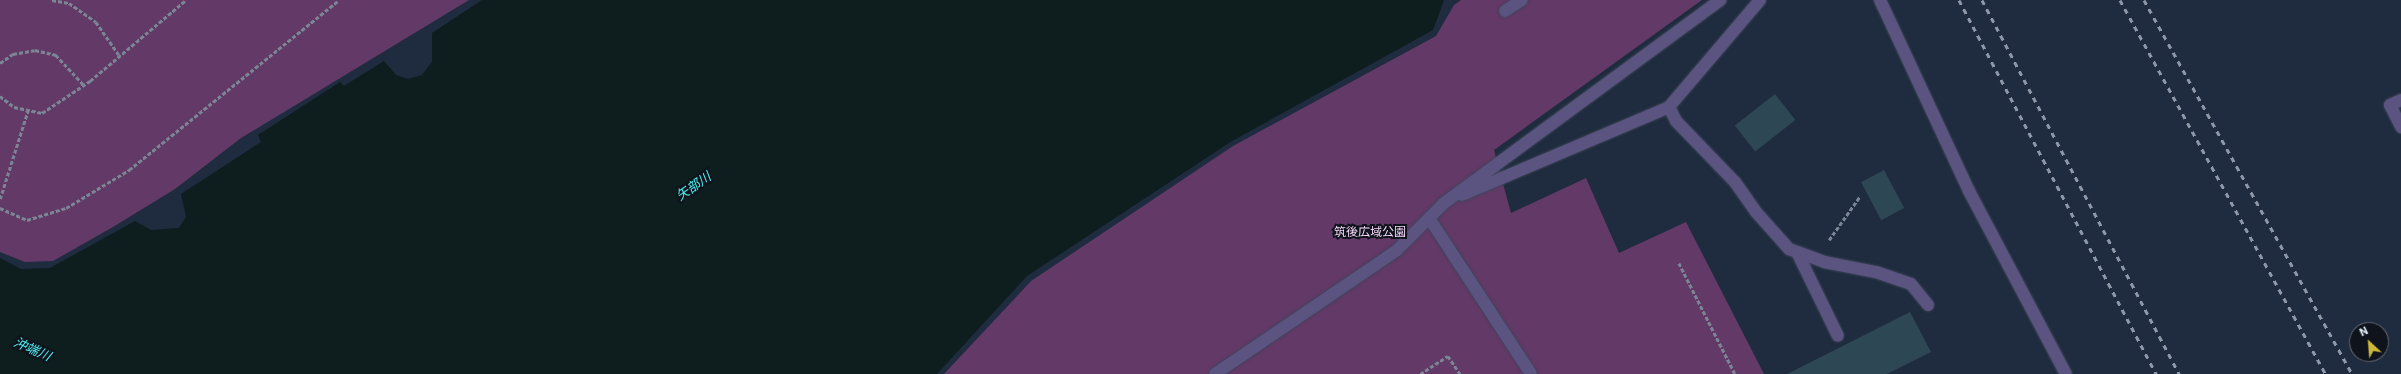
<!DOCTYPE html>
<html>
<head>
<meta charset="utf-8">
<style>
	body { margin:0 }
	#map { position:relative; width:2401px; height:374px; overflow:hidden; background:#1f2b3e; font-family:Roboto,"Noto Sans JP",sans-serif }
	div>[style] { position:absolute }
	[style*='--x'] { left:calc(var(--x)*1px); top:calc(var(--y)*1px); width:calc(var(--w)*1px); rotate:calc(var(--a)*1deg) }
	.green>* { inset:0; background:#633967 }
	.water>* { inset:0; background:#0e1d1d }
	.building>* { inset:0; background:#2d4854; transform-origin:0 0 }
	.path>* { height:2.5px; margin-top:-1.25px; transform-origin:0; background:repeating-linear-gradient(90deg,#7a8595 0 4px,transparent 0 6px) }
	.roads { filter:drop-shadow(0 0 1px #3b4658) drop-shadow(0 0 1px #3b4658) }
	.minor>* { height:12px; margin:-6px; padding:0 6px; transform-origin:6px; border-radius:6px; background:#5b5380 }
	.rail>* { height:3px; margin-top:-1.5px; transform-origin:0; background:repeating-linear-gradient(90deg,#8e98a8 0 5px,transparent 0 10px) }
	span { translate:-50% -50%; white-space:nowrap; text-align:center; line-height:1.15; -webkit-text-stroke:4px #0e131c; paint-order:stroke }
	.park-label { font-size:12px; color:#f6d8f8 }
	.water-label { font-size:13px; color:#4cf3f4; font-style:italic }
	.north { position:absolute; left:2349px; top:322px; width:40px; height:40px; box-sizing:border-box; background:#0e131c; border:1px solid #646a75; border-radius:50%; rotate:334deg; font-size:11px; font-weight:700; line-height:16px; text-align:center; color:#e4edfa }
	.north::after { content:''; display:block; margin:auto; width:14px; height:18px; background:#ceb837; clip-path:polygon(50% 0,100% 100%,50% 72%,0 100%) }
</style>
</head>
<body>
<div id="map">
	<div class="green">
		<div style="clip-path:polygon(0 0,469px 0,241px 138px,175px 189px,113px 227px,53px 261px,25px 262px,0 252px)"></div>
		<div style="clip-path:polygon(1461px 0,1702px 0,1494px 150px,1511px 213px,1586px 178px,1619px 253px,1686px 222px,1764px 374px,944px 374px,1031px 281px,1233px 146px,1436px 36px,1454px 5px)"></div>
	</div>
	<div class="water">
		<div style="clip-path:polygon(482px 0,1444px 0,1433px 30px,1232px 141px,1027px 276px,937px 374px,0 374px,0 258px,21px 269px,50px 268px,135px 221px,151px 230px,179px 228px,186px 217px,181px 194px,261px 142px,258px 135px,340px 82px,344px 86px,384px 61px,396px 75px,408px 79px,422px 75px,432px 62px,432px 33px)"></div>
	</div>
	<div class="building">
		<div style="left:1775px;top:94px;width:33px;height:51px;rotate:52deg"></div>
		<div style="left:1884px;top:170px;width:43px;height:26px;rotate:62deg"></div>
		<div style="clip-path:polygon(1910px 312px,1931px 352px,1887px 374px,1787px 374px)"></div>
	</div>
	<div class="path">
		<div style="--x:52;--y:0;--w:17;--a:10"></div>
		<div style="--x:69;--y:3;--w:33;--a:35"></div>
		<div style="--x:96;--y:22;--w:40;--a:55.1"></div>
		<div style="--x:0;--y:63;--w:16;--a:-35"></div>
		<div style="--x:13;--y:54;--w:22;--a:-10"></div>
		<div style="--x:35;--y:50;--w:22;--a:13"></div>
		<div style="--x:56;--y:55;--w:41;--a:47"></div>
		<div style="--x:0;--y:96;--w:18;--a:38"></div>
		<div style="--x:14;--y:107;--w:29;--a:12"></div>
		<div style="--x:42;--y:113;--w:58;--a:-33.7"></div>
		<div style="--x:90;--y:81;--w:126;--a:-40.2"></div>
		<div style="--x:0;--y:199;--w:93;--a:-72.5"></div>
		<div style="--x:0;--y:208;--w:30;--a:24"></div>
		<div style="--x:27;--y:220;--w:41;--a:-17.1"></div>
		<div style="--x:66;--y:208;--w:74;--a:-31.1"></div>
		<div style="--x:129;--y:170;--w:270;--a:-39"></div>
		<div style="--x:1829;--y:240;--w:54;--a:-54.8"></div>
		<div style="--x:1679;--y:263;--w:124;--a:63.2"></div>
		<div style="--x:1420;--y:374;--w:33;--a:-33"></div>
		<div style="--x:1448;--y:356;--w:22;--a:56"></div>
	</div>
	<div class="roads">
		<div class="minor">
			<div style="--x:1760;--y:0;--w:140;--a:130.4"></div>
			<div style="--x:1669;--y:107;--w:16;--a:63"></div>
			<div style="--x:1676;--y:121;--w:85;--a:46"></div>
			<div style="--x:1735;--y:182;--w:37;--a:55"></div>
			<div style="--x:1756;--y:212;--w:50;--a:48.3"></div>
			<div style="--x:1789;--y:249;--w:37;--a:20"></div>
			<div style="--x:1824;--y:262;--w:53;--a:10.9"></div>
			<div style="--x:1876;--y:272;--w:37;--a:19"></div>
			<div style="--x:1911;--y:284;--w:27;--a:51"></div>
			<div style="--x:1880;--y:0;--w:211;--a:65"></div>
			<div style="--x:1969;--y:191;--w:207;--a:62.1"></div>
			<div style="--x:1505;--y:11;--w:20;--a:-33"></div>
			<div style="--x:2401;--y:100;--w:12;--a:156"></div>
			<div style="--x:2390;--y:105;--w:25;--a:63"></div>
			<div style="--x:1462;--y:195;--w:225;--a:-23"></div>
			<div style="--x:1429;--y:218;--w:186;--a:56.8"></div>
			<div style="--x:1797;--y:252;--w:93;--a:64"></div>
			<div style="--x:1215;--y:374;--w:219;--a:-34.2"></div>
			<div style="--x:1396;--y:251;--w:68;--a:-45"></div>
			<div style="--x:1444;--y:203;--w:343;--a:-36.3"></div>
		</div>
	</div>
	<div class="rail">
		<div style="--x:1959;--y:0;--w:423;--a:62.2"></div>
		<div style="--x:1982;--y:0;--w:423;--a:62.2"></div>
		<div style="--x:2120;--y:0;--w:427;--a:61.2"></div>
		<div style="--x:2144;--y:0;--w:428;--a:60.9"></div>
	</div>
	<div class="park-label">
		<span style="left:1370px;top:233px">筑後広域公園</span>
	</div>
	<div class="water-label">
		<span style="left:694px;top:187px;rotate:-35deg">矢部川</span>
		<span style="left:32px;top:350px;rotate:24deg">沖端川</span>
	</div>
	<div class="north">N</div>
</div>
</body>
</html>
